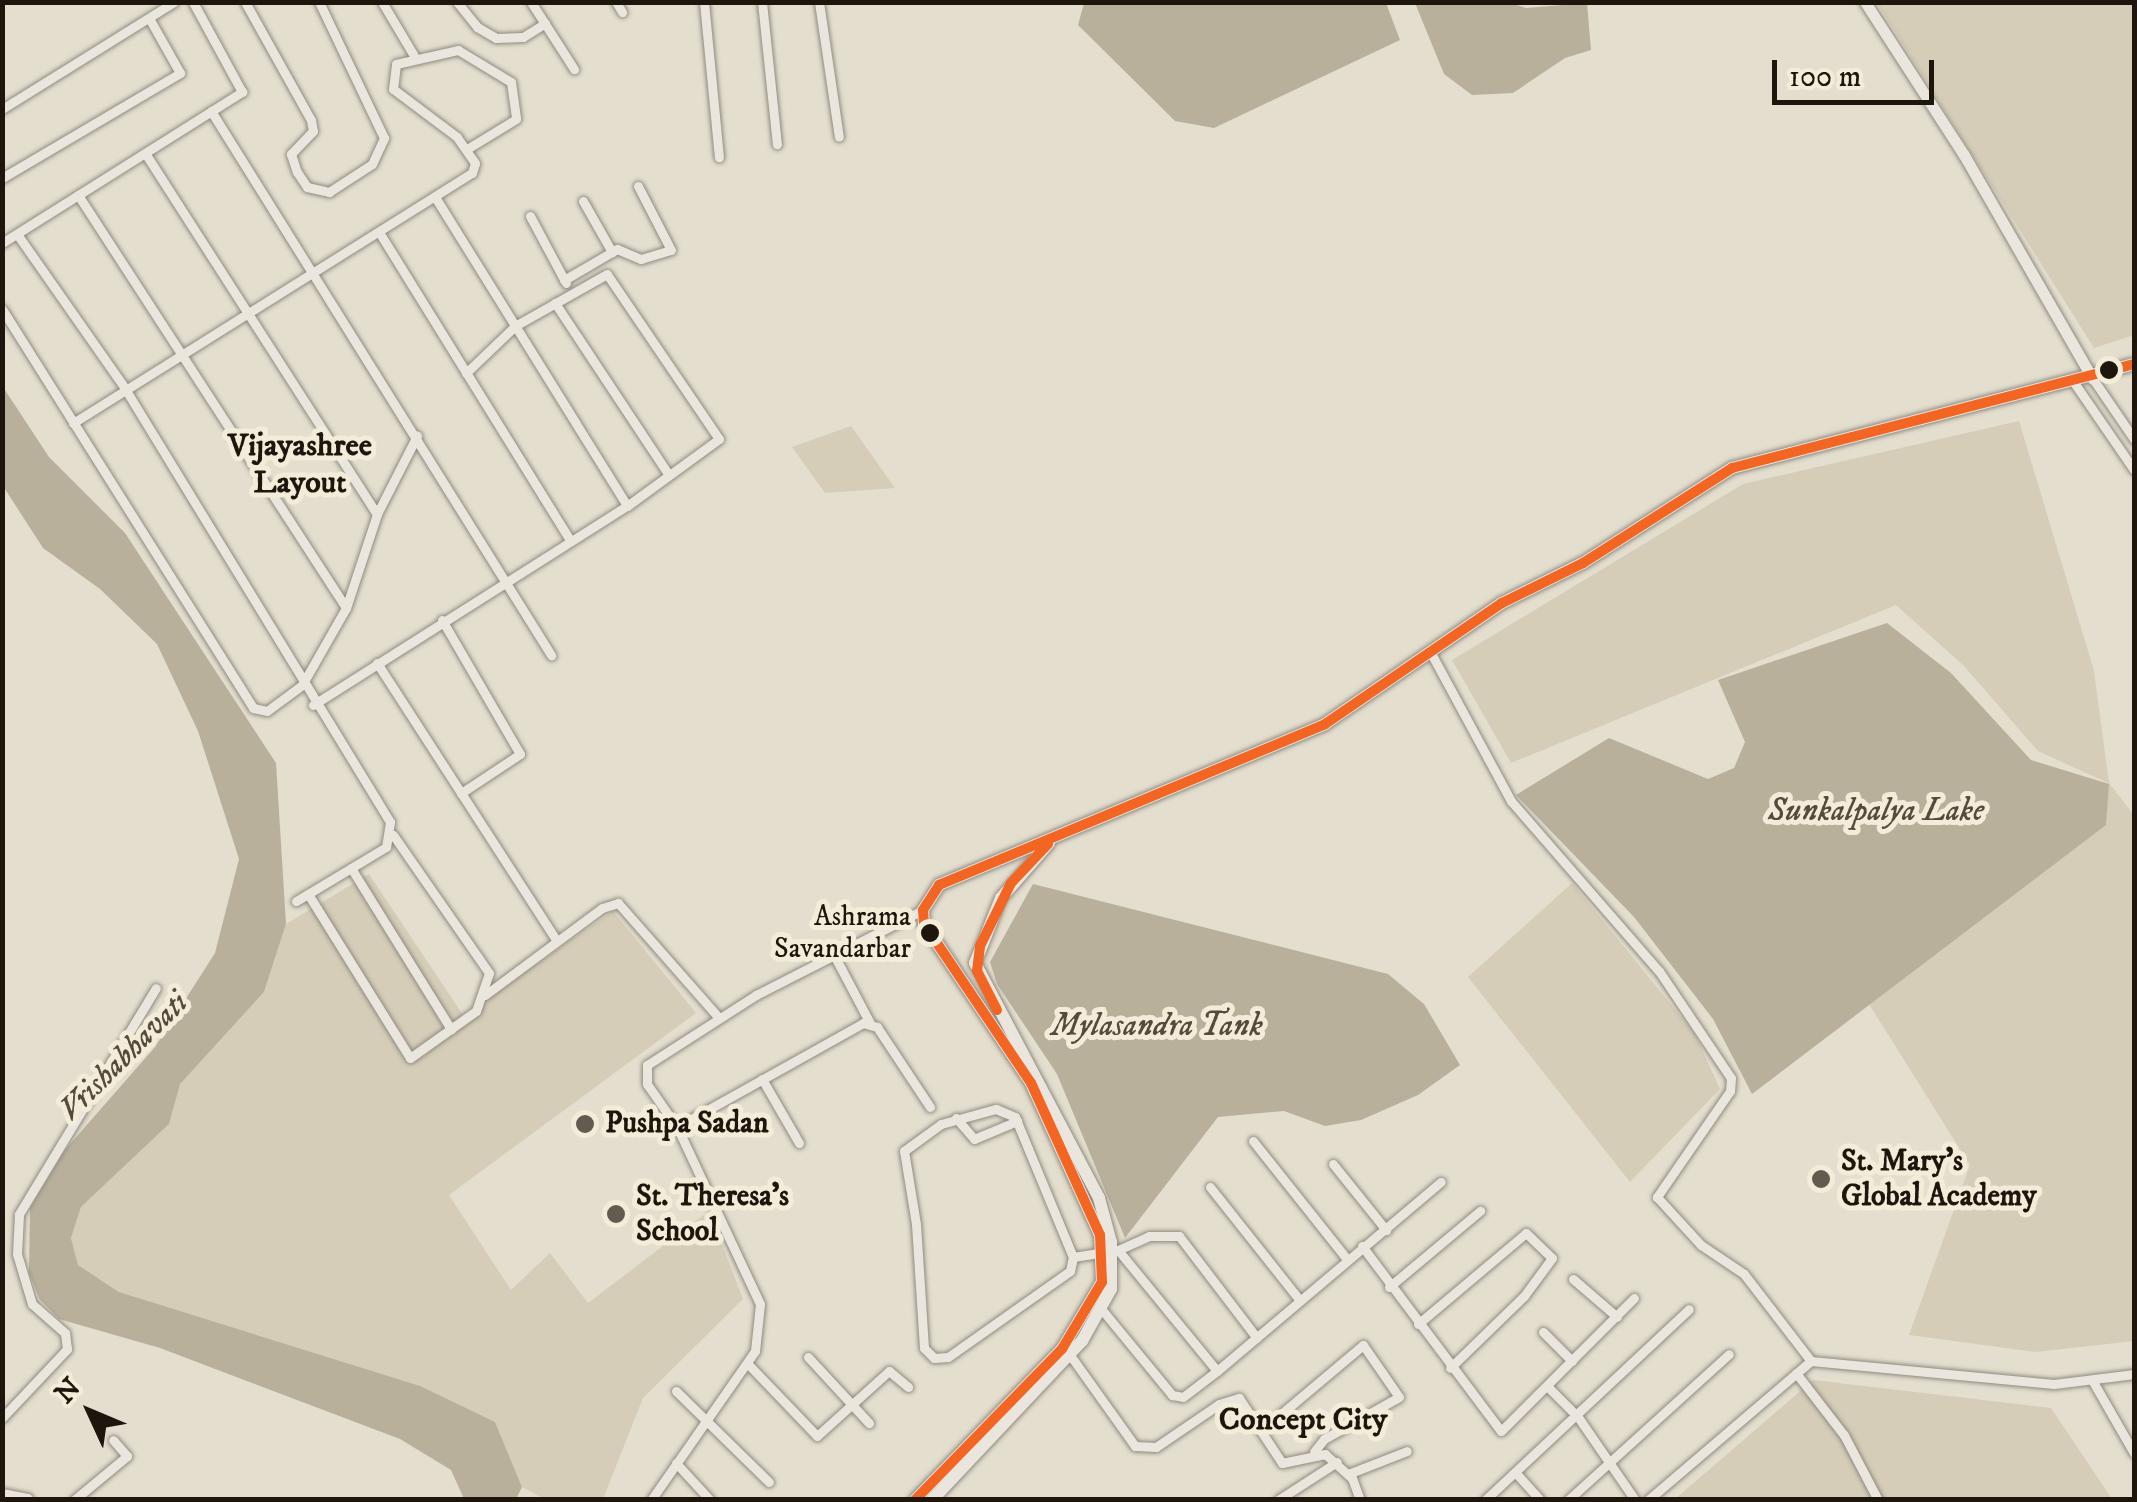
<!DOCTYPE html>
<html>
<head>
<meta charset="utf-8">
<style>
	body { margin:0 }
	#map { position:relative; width:2137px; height:1502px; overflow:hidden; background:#e4dece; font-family:"IM FELL DW Pica",serif }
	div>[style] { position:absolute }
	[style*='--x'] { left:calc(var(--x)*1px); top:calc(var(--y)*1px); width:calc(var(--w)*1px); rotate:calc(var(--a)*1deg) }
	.green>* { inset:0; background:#d6cdb8 }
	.water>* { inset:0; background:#b9b09c }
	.roads { filter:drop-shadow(0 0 2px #8f8b81) drop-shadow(0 0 2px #8f8b81) }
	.minor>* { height:9px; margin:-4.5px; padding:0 4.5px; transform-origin:4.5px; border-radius:4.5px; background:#eae6de }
	.tertiary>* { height:11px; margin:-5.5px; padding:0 5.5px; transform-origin:5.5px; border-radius:5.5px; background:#eae6de }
	.secondary>* { height:12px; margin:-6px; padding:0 6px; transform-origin:6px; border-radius:6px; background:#eae6de }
	.bus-1>* { height:10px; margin:-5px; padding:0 5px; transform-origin:5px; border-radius:5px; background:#f26522 }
	.dots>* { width:28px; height:28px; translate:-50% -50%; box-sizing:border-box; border:5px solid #f3ecd9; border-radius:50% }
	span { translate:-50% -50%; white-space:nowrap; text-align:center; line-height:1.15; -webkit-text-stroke:10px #f3ecd9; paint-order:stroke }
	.bus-label { font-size:28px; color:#1e150c }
	.right { translate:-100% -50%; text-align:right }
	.poi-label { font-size:30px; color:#1e150c; font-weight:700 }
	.left { translate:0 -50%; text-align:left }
	.neighbourhood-label { font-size:32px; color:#1e150c; font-weight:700 }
	.water-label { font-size:32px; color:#554b3d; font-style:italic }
	.frame { position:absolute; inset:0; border:5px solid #1e150c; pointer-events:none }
	.north { position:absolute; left:40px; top:1362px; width:100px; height:100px; -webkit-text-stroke:8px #f3ecd9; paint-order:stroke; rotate:314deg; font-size:28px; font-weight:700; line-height:40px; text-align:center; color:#1e150c }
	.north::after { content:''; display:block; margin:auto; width:35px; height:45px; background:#1e150c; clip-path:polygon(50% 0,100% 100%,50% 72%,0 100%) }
	.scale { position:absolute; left:1772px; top:60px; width:162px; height:45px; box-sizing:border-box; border:5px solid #1e150c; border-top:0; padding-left:12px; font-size:30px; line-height:35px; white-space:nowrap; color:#1e150c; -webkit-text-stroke:8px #f3ecd9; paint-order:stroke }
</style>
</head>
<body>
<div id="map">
	<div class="green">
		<div style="clip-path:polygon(1877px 3px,2134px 3px,2134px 335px,2094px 348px)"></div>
		<div style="clip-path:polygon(2019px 421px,2094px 671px,2109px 783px,2134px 815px,2134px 1341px,2036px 1352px,1909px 1335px,1970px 1165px,1867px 1001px,2106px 825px,2108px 783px,2038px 751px,1964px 666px,1896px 605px,1511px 763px,1452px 660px,1743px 484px)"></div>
		<div style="clip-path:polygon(851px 426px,895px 488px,825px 493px,792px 447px)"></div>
		<div style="clip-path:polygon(369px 874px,463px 1015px,613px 911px,696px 1013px,449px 1195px,511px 1290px,550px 1253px,588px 1303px,709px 1211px,743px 1299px,643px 1398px,603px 1499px,544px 1499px,522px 1487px,495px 1422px,119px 1292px,78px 1265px,71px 1238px,81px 1207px,169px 1124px,179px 1084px,264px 992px,286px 924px)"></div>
		<div style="clip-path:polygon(1572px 883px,1695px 1034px,1720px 1089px,1630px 1182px,1468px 977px)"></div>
		<div style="clip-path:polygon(1813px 1380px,2051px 1408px,2112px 1499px,1674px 1500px)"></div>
	</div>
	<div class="water">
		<div style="clip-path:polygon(1386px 3px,1400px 40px,1214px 128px,1175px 121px,1078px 25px,1084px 3px)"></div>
		<div style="clip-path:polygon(1415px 3px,1511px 3px,1526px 8px,1587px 3px,1591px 50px,1565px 58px,1513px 93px,1472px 95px,1444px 74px)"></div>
		<div style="clip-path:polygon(3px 387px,49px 457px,125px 533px,276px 763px,286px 924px,264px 992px,180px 1084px,169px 1124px,81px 1207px,71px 1238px,78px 1265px,119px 1292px,420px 1386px,495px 1422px,522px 1487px,516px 1499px,464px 1499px,451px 1470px,400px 1439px,160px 1348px,59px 1319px,40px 1300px,29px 1273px,30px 1208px,64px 1151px,155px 1047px,215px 953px,239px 859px,198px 731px,157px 644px,100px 589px,43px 548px,3px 486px)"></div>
		<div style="clip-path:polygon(1887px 623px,1951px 673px,2031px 760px,2109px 784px,2106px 825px,1752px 1094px,1713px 1019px,1634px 917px,1516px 795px,1609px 738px,1708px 779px,1734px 768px,1745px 742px,1718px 680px)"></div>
		<div style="clip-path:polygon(1033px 884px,1388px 974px,1424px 1004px,1460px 1065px,1418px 1095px,1361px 1120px,1325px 1126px,1284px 1111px,1218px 1117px,1125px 1238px,1057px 1074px,997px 984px,990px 962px)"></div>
	</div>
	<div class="roads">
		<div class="minor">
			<div style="--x:245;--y:2;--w:135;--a:60.8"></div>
			<div style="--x:311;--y:120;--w:11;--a:80"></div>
			<div style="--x:313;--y:131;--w:32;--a:134"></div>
			<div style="--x:291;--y:154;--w:19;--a:72"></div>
			<div style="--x:297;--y:172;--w:18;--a:56"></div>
			<div style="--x:307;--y:187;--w:23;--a:13"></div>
			<div style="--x:329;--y:192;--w:51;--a:-33.1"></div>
			<div style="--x:372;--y:164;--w:29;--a:-65"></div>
			<div style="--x:384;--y:138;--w:151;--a:-115.5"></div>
			<div style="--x:382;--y:2;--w:66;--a:59.2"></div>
			<div style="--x:457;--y:2;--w:32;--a:51"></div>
			<div style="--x:477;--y:27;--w:22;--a:30"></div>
			<div style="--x:496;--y:38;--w:27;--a:-2"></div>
			<div style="--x:523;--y:37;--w:26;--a:-32"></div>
			<div style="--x:531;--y:2;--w:80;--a:57.3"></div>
			<div style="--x:616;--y:2;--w:12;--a:59"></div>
			<div style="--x:704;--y:2;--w:156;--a:84.5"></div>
			<div style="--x:762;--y:2;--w:143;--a:84"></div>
			<div style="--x:819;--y:2;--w:136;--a:81.6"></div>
			<div style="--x:2;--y:109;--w:203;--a:-31.9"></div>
			<div style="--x:211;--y:111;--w:642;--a:57.99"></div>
			<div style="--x:145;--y:153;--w:429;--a:57.3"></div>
			<div style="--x:2;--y:178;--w:207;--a:-30.5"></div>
			<div style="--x:180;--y:73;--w:63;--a:-119.4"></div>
			<div style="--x:78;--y:195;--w:492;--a:57"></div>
			<div style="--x:435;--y:197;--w:364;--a:58.1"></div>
			<div style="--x:583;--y:201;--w:59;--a:60.4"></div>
			<div style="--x:530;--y:216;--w:76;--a:61.8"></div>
			<div style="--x:379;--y:232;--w:362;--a:58.2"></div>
			<div style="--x:17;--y:234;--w:187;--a:55"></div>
			<div style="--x:124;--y:387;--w:510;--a:58.55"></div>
			<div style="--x:390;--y:822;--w:25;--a:99"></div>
			<div style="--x:386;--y:847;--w:105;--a:149"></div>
			<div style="--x:2;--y:243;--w:284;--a:-32.2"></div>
			<div style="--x:242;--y:92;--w:102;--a:-118.6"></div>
			<div style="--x:564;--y:280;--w:61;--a:-30.3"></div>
			<div style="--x:617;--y:249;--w:26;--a:23"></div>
			<div style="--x:641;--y:259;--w:31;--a:-17"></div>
			<div style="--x:671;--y:250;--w:72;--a:-117.3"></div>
			<div style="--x:555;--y:303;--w:206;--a:56.5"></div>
			<div style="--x:2;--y:309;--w:471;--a:57.8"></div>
			<div style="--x:253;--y:708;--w:14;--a:12"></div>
			<div style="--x:267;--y:711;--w:44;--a:-36.6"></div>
			<div style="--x:302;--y:685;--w:89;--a:-60.3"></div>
			<div style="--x:346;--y:608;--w:99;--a:-71.7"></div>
			<div style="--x:377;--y:514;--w:88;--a:-62.9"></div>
			<div style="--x:2093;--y:379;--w:73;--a:55.7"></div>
			<div style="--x:2075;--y:384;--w:104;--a:55.5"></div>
			<div style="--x:73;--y:423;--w:471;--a:-32.1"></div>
			<div style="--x:472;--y:173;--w:10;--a:-73"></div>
			<div style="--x:475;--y:163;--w:32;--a:-125"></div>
			<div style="--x:457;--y:137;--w:80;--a:-143.1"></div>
			<div style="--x:393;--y:89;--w:25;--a:-83"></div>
			<div style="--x:396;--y:64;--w:64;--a:-12.7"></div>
			<div style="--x:458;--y:50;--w:62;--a:31.1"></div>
			<div style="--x:511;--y:82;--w:37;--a:82"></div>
			<div style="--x:516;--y:119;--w:57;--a:148.5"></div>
			<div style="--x:442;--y:620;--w:155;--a:59.8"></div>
			<div style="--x:520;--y:754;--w:71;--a:146.5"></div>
			<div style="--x:1432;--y:655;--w:166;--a:61.6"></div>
			<div style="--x:1511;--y:801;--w:225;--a:49"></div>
			<div style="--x:1659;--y:971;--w:129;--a:56.1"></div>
			<div style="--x:1731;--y:1078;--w:13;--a:94"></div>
			<div style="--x:1730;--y:1091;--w:129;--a:124.6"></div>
			<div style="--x:1657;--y:1197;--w:65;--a:47.5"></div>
			<div style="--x:1701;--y:1245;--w:52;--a:34"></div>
			<div style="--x:1744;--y:1274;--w:110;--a:52.4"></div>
			<div style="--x:377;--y:663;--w:331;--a:57.1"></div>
			<div style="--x:313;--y:705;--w:372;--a:-32.4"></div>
			<div style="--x:627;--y:506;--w:114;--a:-36.1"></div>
			<div style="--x:719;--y:439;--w:199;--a:-124.2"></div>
			<div style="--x:607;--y:274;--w:106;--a:150.5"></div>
			<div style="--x:515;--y:326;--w:68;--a:136.2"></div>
			<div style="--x:351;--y:868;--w:190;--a:58.2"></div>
			<div style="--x:308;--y:894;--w:193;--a:58.1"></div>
			<div style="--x:410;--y:1058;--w:81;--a:-35.5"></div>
			<div style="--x:476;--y:1011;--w:40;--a:-71.1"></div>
			<div style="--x:489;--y:973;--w:168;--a:-124.8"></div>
			<div style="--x:834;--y:955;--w:77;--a:62.1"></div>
			<div style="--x:485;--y:995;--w:146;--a:-36.6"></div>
			<div style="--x:602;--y:908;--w:17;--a:-17"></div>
			<div style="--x:618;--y:903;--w:152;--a:48.7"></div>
			<div style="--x:762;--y:1079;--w:74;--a:60"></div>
			<div style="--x:996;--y:1109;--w:21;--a:23"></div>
			<div style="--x:1015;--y:1117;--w:152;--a:67.5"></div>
			<div style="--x:1073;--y:1257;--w:14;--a:102"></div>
			<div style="--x:1070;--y:1271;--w:149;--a:144.8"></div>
			<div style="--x:948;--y:1357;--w:14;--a:176"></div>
			<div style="--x:934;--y:1358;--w:14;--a:-135"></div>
			<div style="--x:924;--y:1348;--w:124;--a:-93.7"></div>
			<div style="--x:916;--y:1224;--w:74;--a:-99.3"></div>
			<div style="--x:904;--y:1151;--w:46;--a:-36.1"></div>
			<div style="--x:941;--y:1124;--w:57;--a:-15.3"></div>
			<div style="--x:956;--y:1118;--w:28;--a:49"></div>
			<div style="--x:974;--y:1139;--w:47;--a:-22.7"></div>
			<div style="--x:677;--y:1127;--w:213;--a:-29.2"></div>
			<div style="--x:863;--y:1023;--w:15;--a:16"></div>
			<div style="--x:877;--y:1027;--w:96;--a:56.5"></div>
			<div style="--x:1253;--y:1141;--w:151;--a:51.5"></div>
			<div style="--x:1333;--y:1164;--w:85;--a:51.2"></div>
			<div style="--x:1210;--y:1187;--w:142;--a:51.6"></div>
			<div style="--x:1362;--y:1246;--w:231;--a:53.1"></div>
			<div style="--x:1501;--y:1431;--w:188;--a:-45"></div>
			<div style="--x:1118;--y:1250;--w:34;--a:-24"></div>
			<div style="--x:1149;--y:1236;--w:30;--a:0"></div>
			<div style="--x:1179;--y:1236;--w:128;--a:52.6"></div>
			<div style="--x:1073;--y:1257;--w:46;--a:-8.8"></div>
			<div style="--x:1118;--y:1250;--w:156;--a:50.7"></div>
			<div style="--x:1217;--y:1371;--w:293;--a:-40.2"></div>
			<div style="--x:1573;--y:1279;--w:58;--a:40.8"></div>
			<div style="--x:1389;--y:1287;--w:119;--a:-39.9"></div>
			<div style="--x:1103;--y:1311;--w:109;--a:50.6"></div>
			<div style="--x:1172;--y:1395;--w:11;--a:10"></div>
			<div style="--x:1183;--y:1397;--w:43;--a:-37.4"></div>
			<div style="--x:1418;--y:1324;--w:141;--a:-40.1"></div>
			<div style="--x:1526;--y:1233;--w:36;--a:44"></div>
			<div style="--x:1552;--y:1258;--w:47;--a:126.4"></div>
			<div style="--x:1524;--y:1296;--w:103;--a:135.8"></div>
			<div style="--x:1543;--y:1332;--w:41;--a:45"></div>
			<div style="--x:1070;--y:1355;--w:112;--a:54.5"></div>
			<div style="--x:1135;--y:1446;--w:21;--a:3"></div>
			<div style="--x:1156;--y:1447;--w:76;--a:-34.3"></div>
			<div style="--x:1219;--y:1404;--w:21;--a:-17"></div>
			<div style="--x:1239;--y:1398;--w:78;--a:56.5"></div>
			<div style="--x:1282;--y:1463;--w:44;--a:-11.8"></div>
			<div style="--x:1325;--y:1454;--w:36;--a:42"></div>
			<div style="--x:1352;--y:1478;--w:23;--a:70"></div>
			<div style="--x:808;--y:1357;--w:90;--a:47.3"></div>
			<div style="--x:747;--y:1363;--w:101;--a:46.2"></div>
			<div style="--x:817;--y:1436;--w:97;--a:-42.1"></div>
			<div style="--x:889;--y:1371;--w:25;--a:40"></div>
			<div style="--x:1796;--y:1373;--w:78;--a:52.3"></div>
			<div style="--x:1844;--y:1435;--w:73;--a:62.4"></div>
			<div style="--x:2092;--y:1380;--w:84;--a:60.1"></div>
			<div style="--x:1547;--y:1386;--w:44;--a:45"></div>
			<div style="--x:1578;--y:1417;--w:101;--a:55.5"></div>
			<div style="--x:676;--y:1391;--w:130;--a:44.4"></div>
			<div style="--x:2;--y:1418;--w:95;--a:-46.7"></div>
			<div style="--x:67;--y:1349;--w:16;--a:-97"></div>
			<div style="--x:65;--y:1333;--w:44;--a:-138.7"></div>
			<div style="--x:32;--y:1304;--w:52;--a:-106.7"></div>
			<div style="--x:17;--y:1254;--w:40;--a:-87.1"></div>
			<div style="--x:19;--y:1214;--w:264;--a:-58.8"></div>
			<div style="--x:1262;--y:1430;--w:132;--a:-40.1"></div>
			<div style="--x:1363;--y:1345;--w:63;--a:55.3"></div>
			<div style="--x:1399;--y:1397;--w:86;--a:150.8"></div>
			<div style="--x:1324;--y:1439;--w:16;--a:128"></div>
			<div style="--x:676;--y:1463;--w:50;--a:47.4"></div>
			<div style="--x:1515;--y:1472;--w:38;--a:48"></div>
			<div style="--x:1348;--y:1474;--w:63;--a:-21.3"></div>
			<div style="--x:74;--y:1500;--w:69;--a:-39.7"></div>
			<div style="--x:127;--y:1456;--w:21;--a:-131"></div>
			<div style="--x:651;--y:1500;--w:182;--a:-55.1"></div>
			<div style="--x:755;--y:1351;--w:47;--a:-83.9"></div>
			<div style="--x:760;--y:1304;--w:195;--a:-115.1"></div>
			<div style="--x:677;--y:1127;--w:52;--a:-124.9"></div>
			<div style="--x:647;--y:1084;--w:19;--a:-90"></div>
			<div style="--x:647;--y:1065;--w:130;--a:-32.7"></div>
			<div style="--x:756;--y:995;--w:187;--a:-27"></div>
			<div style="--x:1278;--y:1500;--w:70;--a:-32.8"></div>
			<div style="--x:1485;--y:1500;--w:279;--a:-43.1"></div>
			<div style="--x:1568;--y:1500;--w:217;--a:-42.2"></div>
			<div style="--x:1648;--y:1500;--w:214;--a:-40.5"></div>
			<div style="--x:1811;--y:1361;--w:244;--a:5.4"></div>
			<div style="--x:2054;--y:1384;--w:81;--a:-7.1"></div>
		</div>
		<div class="tertiary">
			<div style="--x:1865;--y:2;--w:182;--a:57.1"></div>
			<div style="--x:1964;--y:155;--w:258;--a:60.1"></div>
		</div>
		<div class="secondary">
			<div style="--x:2;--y:1495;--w:26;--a:11"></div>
			<div style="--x:915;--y:1500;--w:211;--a:-45.8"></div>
			<div style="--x:1062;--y:1349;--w:78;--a:-59.2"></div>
			<div style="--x:1102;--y:1282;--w:47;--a:-92.4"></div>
			<div style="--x:1100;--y:1235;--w:167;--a:-114.4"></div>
			<div style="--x:1031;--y:1083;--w:192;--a:-123.9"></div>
			<div style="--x:924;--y:924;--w:14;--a:-94"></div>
			<div style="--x:923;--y:910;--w:30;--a:-57"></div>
			<div style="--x:939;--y:885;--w:418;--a:-22.6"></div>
			<div style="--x:1325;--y:724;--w:214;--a:-34.4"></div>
			<div style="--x:1502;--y:603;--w:90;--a:-26.3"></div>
			<div style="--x:1583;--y:563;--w:177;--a:-32.5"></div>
			<div style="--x:1732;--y:468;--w:415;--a:-14.5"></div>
			<div style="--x:932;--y:1500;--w:219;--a:-46.7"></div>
			<div style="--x:1082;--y:1341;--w:60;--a:-60.9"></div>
			<div style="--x:1111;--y:1289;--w:47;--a:-90"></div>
			<div style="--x:1111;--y:1242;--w:46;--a:-105.3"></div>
			<div style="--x:1099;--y:1198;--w:266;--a:-117.8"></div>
			<div style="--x:975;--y:963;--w:70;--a:-68.2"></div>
			<div style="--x:1001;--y:898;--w:73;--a:-48.9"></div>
		</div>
	</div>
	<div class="bus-1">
		<div style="--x:997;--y:1010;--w:44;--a:-117.1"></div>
		<div style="--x:977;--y:971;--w:25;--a:-83"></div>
		<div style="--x:980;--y:946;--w:70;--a:-63.8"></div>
		<div style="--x:1011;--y:883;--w:54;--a:-46.5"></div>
		<div style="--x:915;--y:1500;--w:211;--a:-45.8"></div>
		<div style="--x:1062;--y:1349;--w:78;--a:-59.2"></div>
		<div style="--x:1102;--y:1282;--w:47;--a:-92.4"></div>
		<div style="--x:1100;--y:1235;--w:167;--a:-114.4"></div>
		<div style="--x:1031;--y:1083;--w:192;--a:-123.9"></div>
		<div style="--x:924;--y:924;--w:14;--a:-94"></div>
		<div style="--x:923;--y:910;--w:30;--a:-57"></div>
		<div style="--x:939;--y:885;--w:418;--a:-22.6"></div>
		<div style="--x:1325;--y:724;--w:214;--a:-34.4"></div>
		<div style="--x:1502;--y:603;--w:90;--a:-26.3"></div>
		<div style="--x:1583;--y:563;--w:177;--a:-32.5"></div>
		<div style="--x:1732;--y:468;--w:415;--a:-14.5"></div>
	</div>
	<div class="dots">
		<div style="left:2109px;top:370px;background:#1e150c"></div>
		<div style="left:930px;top:933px;background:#1e150c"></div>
		<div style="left:585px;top:1124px;background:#635b50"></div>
		<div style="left:1821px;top:1179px;background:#635b50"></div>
		<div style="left:616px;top:1214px;background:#635b50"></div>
	</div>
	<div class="bus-label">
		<span class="right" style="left:911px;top:933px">Ashrama<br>Savandarbar</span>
	</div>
	<div class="poi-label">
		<span class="left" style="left:605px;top:1124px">Pushpa Sadan</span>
		<span class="left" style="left:1841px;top:1179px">St. Mary's<br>Global Academy</span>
		<span class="left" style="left:636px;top:1214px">St. Theresa's<br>School</span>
	</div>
	<div class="neighbourhood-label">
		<span style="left:300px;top:465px">Vijayashree<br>Layout</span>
		<span style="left:1303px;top:1420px">Concept City</span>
	</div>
	<div class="water-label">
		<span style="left:1876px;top:811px">Sunkalpalya Lake</span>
		<span style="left:1157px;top:1026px">Mylasandra Tank</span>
		<span style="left:124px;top:1057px;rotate:-45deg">Vrishabhavati</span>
	</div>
	<div class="frame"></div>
	<div class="north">N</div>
	<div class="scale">100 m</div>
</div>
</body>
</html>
